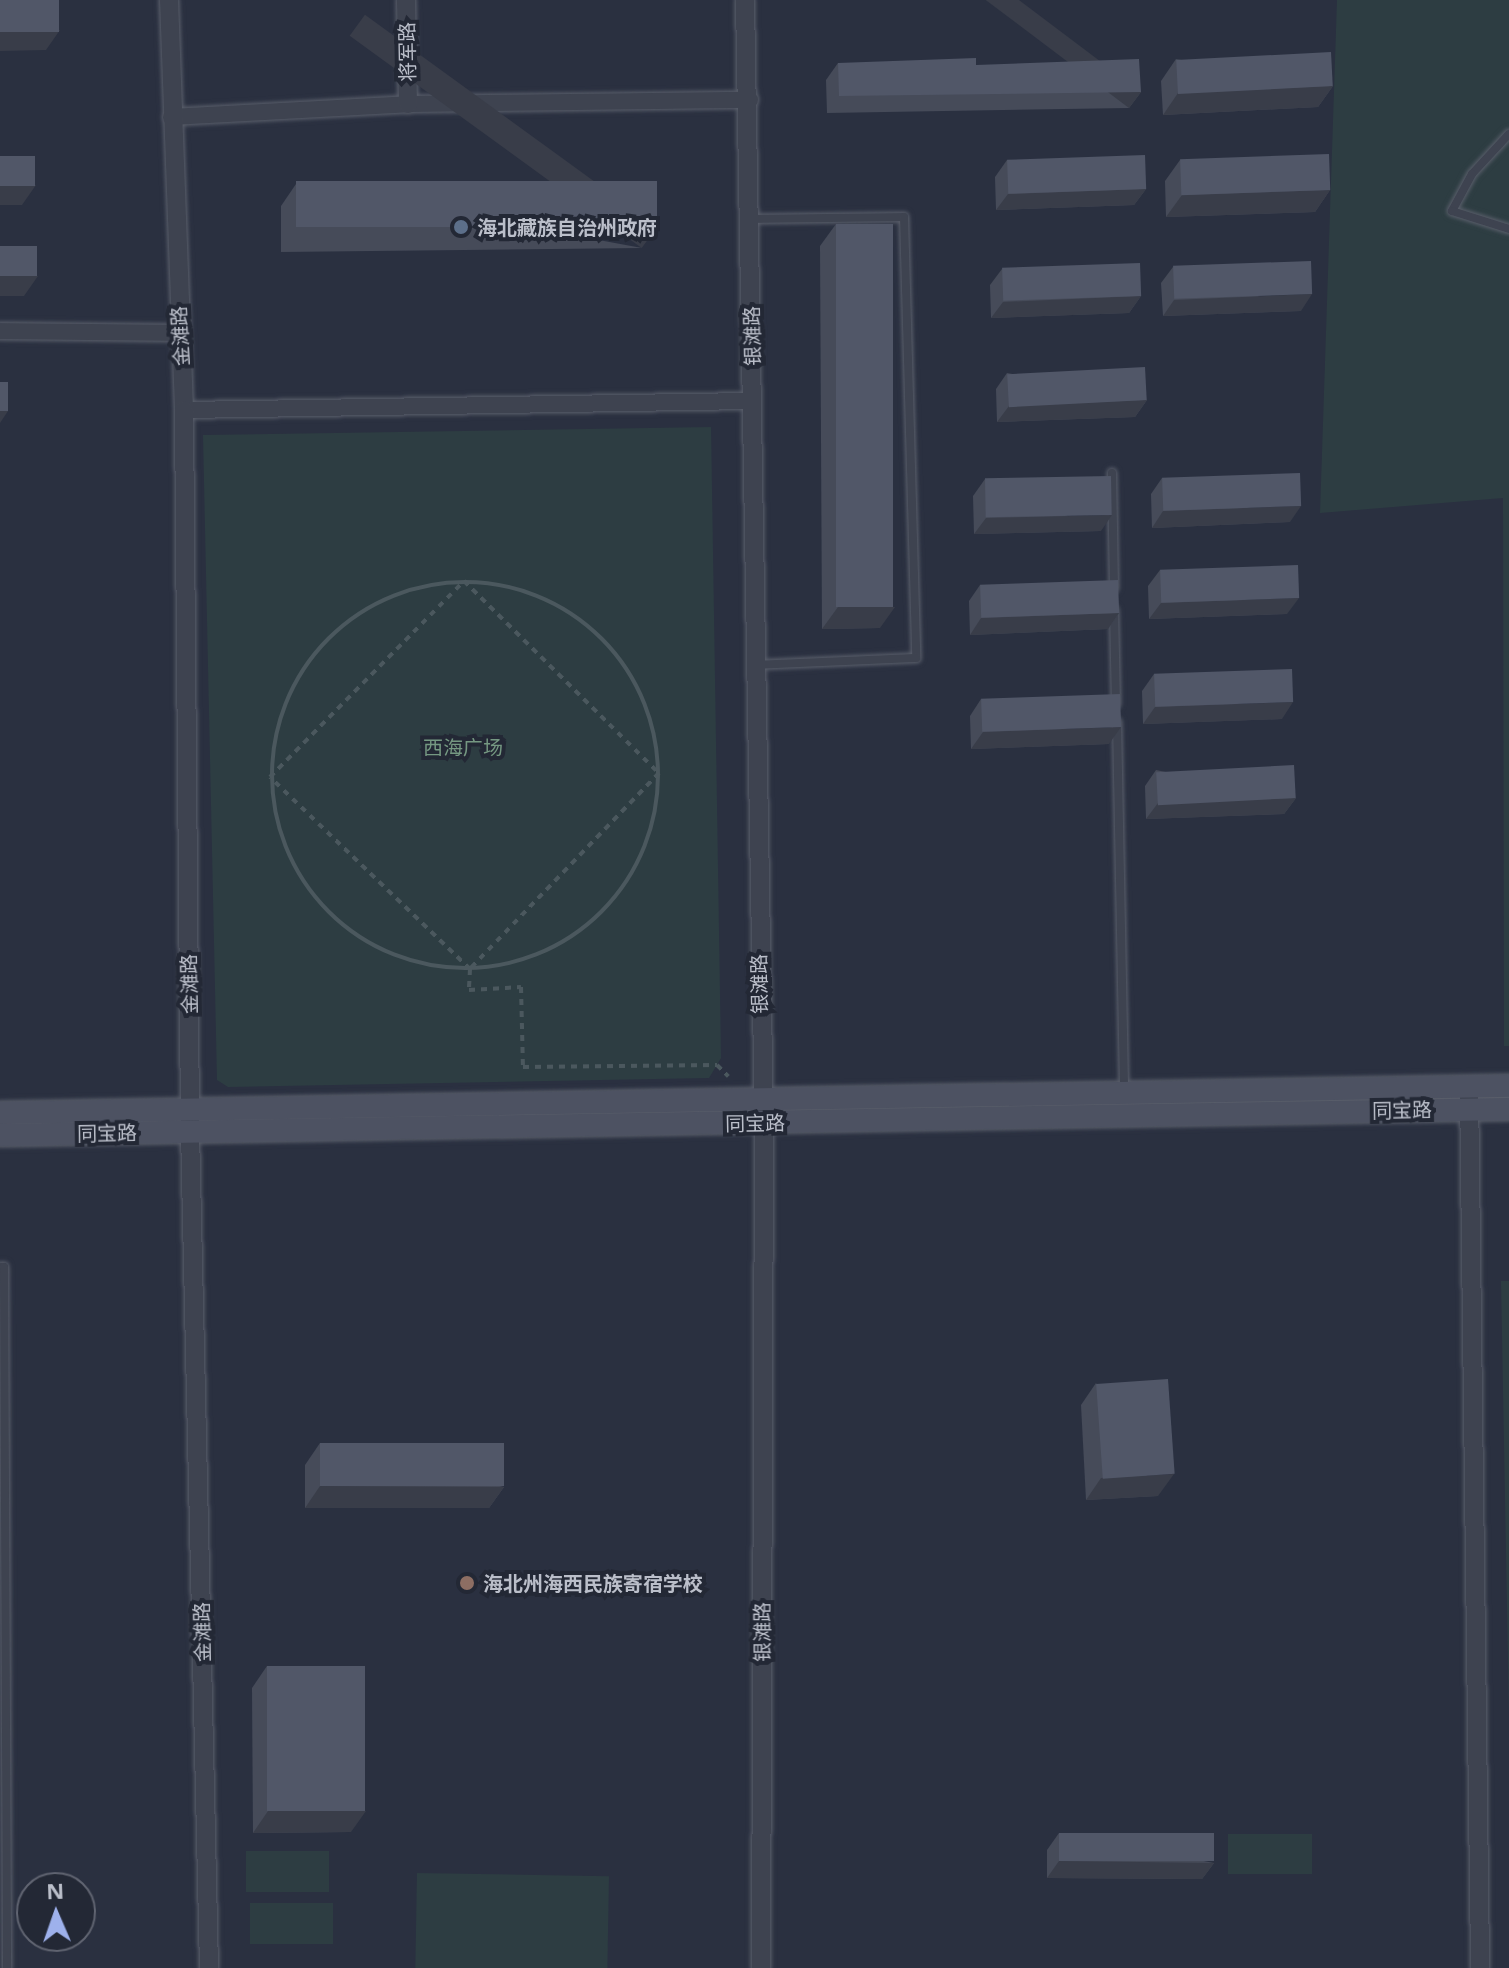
<!DOCTYPE html>
<html>
<head>
<meta charset="utf-8">
<style>
	body { margin:0 }
	#map { position:relative; width:1509px; height:1968px; overflow:hidden; background:#2a3040; font-family:"Noto Sans","Noto Sans SC",sans-serif }
	div>[style] { position:absolute }
	[style*='--x'] { left:calc(var(--x)*1px); top:calc(var(--y)*1px); width:calc(var(--w)*1px); rotate:calc(var(--a)*1deg) }
	.green>* { inset:0; background:#2d3d42; transform-origin:0 0 }
	.path>* { height:4px; margin-top:-2px; transform-origin:0; background:repeating-linear-gradient(90deg,#4b585e 0 6px,transparent 0 12px) }
	.path>.ring { margin:-2px; padding:0; box-sizing:content-box; background:none; border:4px solid #4b585e; border-radius:50% }
	.roads { filter:drop-shadow(0 0 2px #595e6a) drop-shadow(0 0 2px #595e6a) }
	.service>* { height:8px; margin:-4px; padding:0 4px; transform-origin:4px; border-radius:4px; background:#3e4350 }
	.minor>* { height:16px; margin:-8px; padding:0 8px; transform-origin:8px; border-radius:8px; background:#3e4350 }
	.tertiary>* { height:18px; margin:-9px; padding:0 9px; transform-origin:9px; border-radius:9px; background:#3e4350 }
	.secondary>* { height:22px; margin:-11px; padding:0 11px; transform-origin:11px; border-radius:11px; background:#4d5262 }
	.wall>* { inset:0; background:#464b59 }
	.shaded-wall>* { inset:0; background:#393d49; transform-origin:0 0 }
	.building>* { inset:0; background:#515768; transform-origin:0 0 }
	.dots>* { width:22px; height:22px; translate:-50% -50%; box-sizing:border-box; border:4px solid #232835; border-radius:50% }
	span { translate:-50% -50%; white-space:nowrap; text-align:center; line-height:1.15; -webkit-text-stroke:8px #232835; paint-order:stroke }
	.street-label { font-size:20px; color:#bbbfca }
	.poi-label { font-size:20px; color:#bbbfca; font-weight:700 }
	.left { translate:0 -50%; text-align:left }
	.park-label { font-size:20px; color:#759882 }
	.north { position:absolute; left:16px; top:1872px; width:80px; height:80px; box-sizing:border-box; background:#232835; border:2px solid #606471; border-radius:50%; rotate:358deg; font-size:22px; font-weight:700; line-height:32px; text-align:center; color:#bbbfca }
	.north::after { content:''; display:block; margin:auto; width:28px; height:36px; background:#9eb1ec; clip-path:polygon(50% 0,100% 100%,50% 72%,0 100%) }
</style>
</head>
<body>
<div id="map">
	<div class="green">
		<div style="clip-path:polygon(1337px 0,1509px 0,1509px 1046px,1504px 1046px,1503px 498px,1320px 513px)"></div>
		<div style="clip-path:polygon(711px 427px,721px 1058px,709px 1078px,228px 1087px,217px 1080px,203px 435px)"></div>
		<div style="clip-path:polygon(1501px 1281px,1509px 1281px,1509px 1714px)"></div>
		<div style="left:1312px;top:1834px;width:40px;height:84px;rotate:90deg"></div>
		<div style="left:329px;top:1851px;width:41px;height:83px;rotate:90deg"></div>
		<div style="left:417px;top:1873px;width:192px;height:95px;rotate:1deg"></div>
		<div style="left:333px;top:1903px;width:41px;height:83px;rotate:90deg"></div>
	</div>
	<div class="path">
		<div style="--x:464;--y:581;--w:274;--a:44.6"></div>
		<div style="--x:659;--y:773;--w:272;--a:134"></div>
		<div style="--x:470;--y:969;--w:277;--a:-136.2"></div>
		<div style="--x:270;--y:777;--w:276;--a:-45.3"></div>
		<div class="ring" style="left:272px;top:582px;width:382px;height:382px"></div>
		<div style="--x:470;--y:969;--w:21;--a:93"></div>
		<div style="--x:469;--y:990;--w:52;--a:-3.3"></div>
		<div style="--x:521;--y:987;--w:80;--a:88.6"></div>
		<div style="--x:523;--y:1067;--w:194;--a:-0.6"></div>
		<div style="--x:717;--y:1065;--w:16;--a:45"></div>
	</div>
	<div class="roads">
		<div class="service">
			<div style="--x:1509;--y:134;--w:54;--a:132.8"></div>
			<div style="--x:1472;--y:174;--w:42;--a:118.4"></div>
			<div style="--x:1452;--y:211;--w:60;--a:17.5"></div>
			<div style="--x:751;--y:219;--w:153;--a:-0.7"></div>
			<div style="--x:904;--y:217;--w:441;--a:88.4"></div>
			<div style="--x:916;--y:658;--w:159;--a:177.5"></div>
			<div style="--x:1112;--y:473;--w:115;--a:89"></div>
			<div style="--x:1114;--y:610;--w:94;--a:88.8"></div>
			<div style="--x:1117;--y:722;--w:370;--a:88.9"></div>
			<div style="--x:0;--y:1267;--w:4;--a:0"></div>
			<div style="--x:4;--y:1267;--w:701;--a:89.75"></div>
		</div>
		<div class="minor">
			<div style="--x:171;--y:117;--w:237;--a:-3.1"></div>
			<div style="--x:408;--y:104;--w:342;--a:-0.7"></div>
			<div style="--x:0;--y:331;--w:180;--a:0.6"></div>
			<div style="--x:184;--y:410;--w:569;--a:-0.91"></div>
		</div>
		<div class="tertiary">
			<div style="--x:169;--y:0;--w:410;--a:87.9"></div>
			<div style="--x:184;--y:410;--w:721;--a:89.52"></div>
			<div style="--x:190;--y:1131;--w:837;--a:88.7"></div>
			<div style="--x:406;--y:0;--w:104;--a:88.9"></div>
			<div style="--x:745;--y:0;--w:1124;--a:89.03"></div>
			<div style="--x:764;--y:1124;--w:844;--a:90.2"></div>
			<div style="--x:1469;--y:1087;--w:881;--a:89.28"></div>
		</div>
		<div class="secondary">
			<div style="--x:0;--y:1113;--w:1509;--a:-1.03"></div>
			<div style="--x:0;--y:1135;--w:1509;--a:-0.99"></div>
		</div>
	</div>
	<div class="wall">
		<div style="clip-path:polygon(1176px 59px,1333px 86px,1318px 107px,1163px 115px,1161px 81px)"></div>
		<div style="clip-path:polygon(838px 63px,976px 65px,1141px 92px,1129px 108px,827px 113px,826px 80px)"></div>
		<div style="clip-path:polygon(1007px 160px,1146px 189px,1134px 205px,996px 210px,995px 177px)"></div>
		<div style="clip-path:polygon(1180px 160px,1330px 190px,1315px 212px,1166px 217px,1165px 181px)"></div>
		<div style="clip-path:polygon(296px 184px,642px 248px,281px 252px,281px 206px)"></div>
		<div style="clip-path:polygon(836px 224px,880px 628px,822px 629px,820px 246px)"></div>
		<div style="clip-path:polygon(1173px 267px,1301px 311px,1163px 316px,1161px 283px)"></div>
		<div style="clip-path:polygon(1002px 269px,1141px 296px,1129px 313px,991px 318px,990px 285px)"></div>
		<div style="clip-path:polygon(1007px 373px,1147px 400px,1135px 417px,997px 422px,996px 389px)"></div>
		<div style="clip-path:polygon(1162px 478px,1290px 522px,1152px 528px,1151px 494px)"></div>
		<div style="clip-path:polygon(985px 479px,1101px 531px,974px 534px,973px 496px)"></div>
		<div style="clip-path:polygon(1160px 570px,1287px 614px,1149px 619px,1148px 586px)"></div>
		<div style="clip-path:polygon(980px 585px,1119px 613px,1108px 629px,970px 635px,969px 601px)"></div>
		<div style="clip-path:polygon(1154px 674px,1282px 719px,1143px 724px,1142px 691px)"></div>
		<div style="clip-path:polygon(981px 699px,1109px 744px,971px 749px,970px 716px)"></div>
		<div style="clip-path:polygon(1156px 770px,1296px 798px,1284px 814px,1146px 819px,1145px 786px)"></div>
		<div style="clip-path:polygon(1096px 1383px,1158px 1496px,1086px 1500px,1081px 1405px)"></div>
		<div style="clip-path:polygon(320px 1443px,504px 1487px,489px 1508px,305px 1508px,305px 1465px)"></div>
		<div style="clip-path:polygon(267px 1666px,351px 1832px,253px 1833px,252px 1688px)"></div>
		<div style="clip-path:polygon(1059px 1833px,1214px 1863px,1202px 1879px,1047px 1878px,1047px 1850px)"></div>
	</div>
	<div class="shaded-wall">
		<div style="clip-path:polygon(60px 30px,46px 50px,0 51px,0 32px)"></div>
		<div style="clip-path:polygon(1333px 86px,1318px 107px,1163px 115px,1178px 93px)"></div>
		<div style="left:1141px;top:92px;width:20px;height:302px;rotate:127deg"></div>
		<div style="clip-path:polygon(36px 185px,22px 205px,0 205px,0 186px)"></div>
		<div style="clip-path:polygon(1146px 189px,1134px 205px,996px 210px,1008px 194px)"></div>
		<div style="clip-path:polygon(1330px 190px,1315px 212px,1166px 217px,1182px 195px)"></div>
		<div style="left:657px;top:227px;width:26px;height:361px;rotate:126deg"></div>
		<div style="clip-path:polygon(0 276px,38px 276px,24px 296px,0 296px)"></div>
		<div style="clip-path:polygon(1312px 294px,1301px 311px,1163px 316px,1174px 300px)"></div>
		<div style="clip-path:polygon(1141px 296px,1129px 313px,991px 318px,1003px 302px)"></div>
		<div style="clip-path:polygon(1147px 400px,1135px 417px,997px 422px,1009px 406px)"></div>
		<div style="clip-path:polygon(0 411px,8px 411px,0 423px)"></div>
		<div style="clip-path:polygon(1301px 506px,1290px 522px,1152px 528px,1163px 511px)"></div>
		<div style="clip-path:polygon(1112px 515px,1101px 531px,974px 534px,986px 518px)"></div>
		<div style="clip-path:polygon(1299px 598px,1287px 614px,1149px 619px,1161px 603px)"></div>
		<div style="clip-path:polygon(838px 607px,895px 607px,880px 628px,822px 629px)"></div>
		<div style="clip-path:polygon(1119px 613px,1108px 629px,970px 635px,981px 618px)"></div>
		<div style="clip-path:polygon(1293px 702px,1282px 719px,1143px 724px,1155px 707px)"></div>
		<div style="clip-path:polygon(1121px 727px,1109px 744px,971px 749px,983px 732px)"></div>
		<div style="clip-path:polygon(1296px 798px,1284px 814px,1146px 819px,1158px 803px)"></div>
		<div style="clip-path:polygon(1174px 1474px,1158px 1496px,1086px 1500px,1101px 1478px)"></div>
		<div style="clip-path:polygon(320px 1486px,504px 1487px,489px 1508px,305px 1508px)"></div>
		<div style="clip-path:polygon(268px 1811px,366px 1811px,351px 1832px,253px 1833px)"></div>
		<div style="clip-path:polygon(1059px 1861px,1214px 1863px,1202px 1879px,1047px 1878px)"></div>
	</div>
	<div class="building">
		<div style="left:0;top:0;width:59px;height:32px"></div>
		<div style="left:1331px;top:52px;width:34px;height:155px;rotate:87deg"></div>
		<div style="clip-path:polygon(976px 58px,976px 65px,1139px 59px,1141px 92px,839px 96px,838px 63px)"></div>
		<div style="left:1329px;top:154px;width:36px;height:149px;rotate:88deg"></div>
		<div style="left:1145px;top:155px;width:34px;height:138px;rotate:88deg"></div>
		<div style="left:0;top:156px;width:35px;height:30px"></div>
		<div style="left:657px;top:181px;width:46px;height:361px;rotate:90deg"></div>
		<div style="left:836px;top:224px;width:57px;height:383px"></div>
		<div style="left:0;top:246px;width:37px;height:30px"></div>
		<div style="left:1311px;top:261px;width:33px;height:138px;rotate:88deg"></div>
		<div style="left:1140px;top:263px;width:33px;height:138px;rotate:88deg"></div>
		<div style="left:1145px;top:367px;width:33px;height:138px;rotate:87deg"></div>
		<div style="left:0;top:382px;width:8px;height:29px"></div>
		<div style="left:1300px;top:473px;width:33px;height:138px;rotate:88deg"></div>
		<div style="left:1111px;top:476px;width:39px;height:126px;rotate:89deg"></div>
		<div style="left:1298px;top:565px;width:33px;height:138px;rotate:88deg"></div>
		<div style="left:1118px;top:580px;width:33px;height:138px;rotate:88deg"></div>
		<div style="left:1292px;top:669px;width:33px;height:138px;rotate:88deg"></div>
		<div style="left:1120px;top:694px;width:33px;height:139px;rotate:88deg"></div>
		<div style="left:1294px;top:765px;width:33px;height:138px;rotate:87deg"></div>
		<div style="left:1168px;top:1379px;width:95px;height:72px;rotate:86deg"></div>
		<div style="left:320px;top:1443px;width:184px;height:43px"></div>
		<div style="left:267px;top:1666px;width:98px;height:145px"></div>
		<div style="left:1059px;top:1833px;width:155px;height:28px"></div>
	</div>
	<div class="dots">
		<div style="left:461px;top:227px;background:#5c6f8a"></div>
		<div style="left:467px;top:1583px;background:#8d6e63"></div>
	</div>
	<div class="street-label">
		<span style="left:407px;top:52px;rotate:-91deg">将军路</span>
		<span style="left:180px;top:336px;rotate:-93deg">金滩路</span>
		<span style="left:752px;top:336px;rotate:-91deg">银滩路</span>
		<span style="left:189px;top:984px;rotate:-91deg">金滩路</span>
		<span style="left:759px;top:984px;rotate:-91deg">银滩路</span>
		<span style="left:1402px;top:1110px;rotate:-1deg">同宝路</span>
		<span style="left:755px;top:1123px;rotate:-1deg">同宝路</span>
		<span style="left:107px;top:1133px;rotate:-1deg">同宝路</span>
		<span style="left:202px;top:1632px;rotate:-91deg">金滩路</span>
		<span style="left:762px;top:1632px;rotate:-90deg">银滩路</span>
	</div>
	<div class="poi-label">
		<span class="left" style="left:477px;top:227px">海北藏族自治州政府</span>
		<span class="left" style="left:483px;top:1583px">海北州海西民族寄宿学校</span>
	</div>
	<div class="park-label">
		<span style="left:463px;top:747px">西海广场</span>
	</div>
	<div class="north">N</div>
</div>
</body>
</html>
